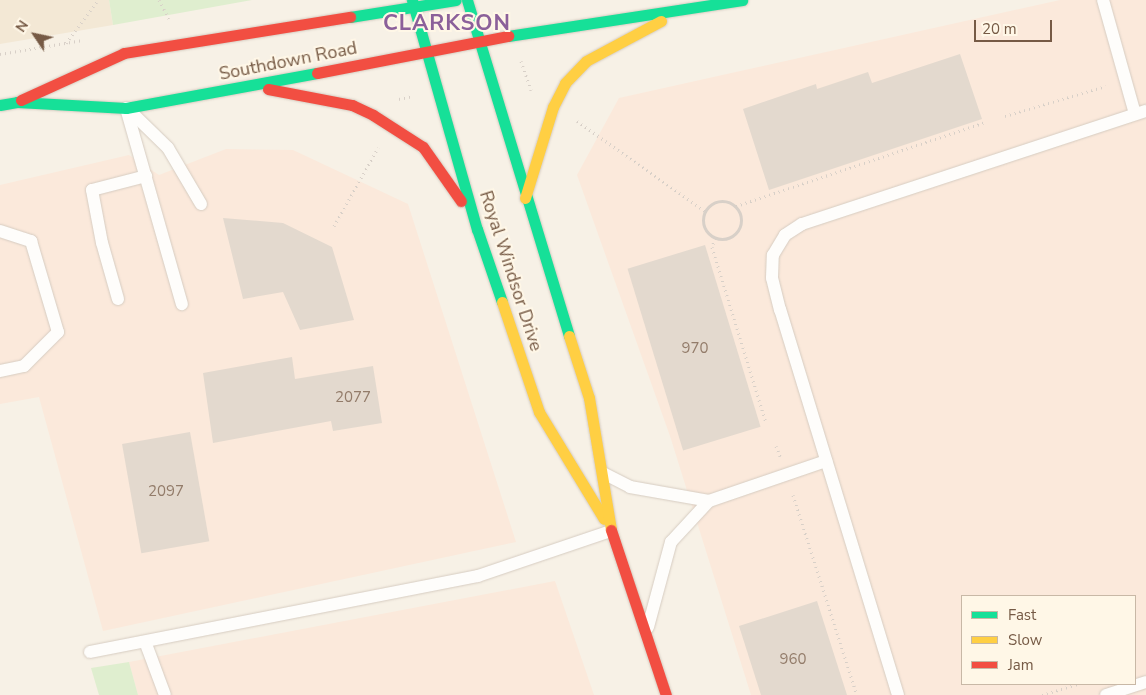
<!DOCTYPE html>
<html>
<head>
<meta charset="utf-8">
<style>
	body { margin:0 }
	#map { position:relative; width:1146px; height:695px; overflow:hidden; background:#f7f1e6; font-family:"Nunito Sans",sans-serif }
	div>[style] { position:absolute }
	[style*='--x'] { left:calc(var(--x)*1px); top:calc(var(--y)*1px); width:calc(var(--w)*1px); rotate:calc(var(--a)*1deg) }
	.residential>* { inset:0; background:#f3e8d5 }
	.commercial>* { inset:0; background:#fbe9db }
	.green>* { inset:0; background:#dfeecf }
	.building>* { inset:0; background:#e3d9ce; transform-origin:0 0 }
	.path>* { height:3px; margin-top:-1.5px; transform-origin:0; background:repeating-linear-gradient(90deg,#d8d0c8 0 1px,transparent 0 5px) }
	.path>.ring { margin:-1.5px; padding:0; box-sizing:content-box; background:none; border:3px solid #d8d0c8; border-radius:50% }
	.roads { filter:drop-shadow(0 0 1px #d6ccc1) drop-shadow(0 0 1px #d6ccc1) }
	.lane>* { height:12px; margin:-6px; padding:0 6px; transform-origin:6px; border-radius:6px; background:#fefdfb }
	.fast>* { height:11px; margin:-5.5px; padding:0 5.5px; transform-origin:5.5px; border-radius:5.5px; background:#16e098 }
	.slow>* { height:11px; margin:-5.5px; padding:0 5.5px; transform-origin:5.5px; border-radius:5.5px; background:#ffcf43 }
	.jam>* { height:11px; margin:-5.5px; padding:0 5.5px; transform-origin:5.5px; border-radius:5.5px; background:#f24e42 }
	span { translate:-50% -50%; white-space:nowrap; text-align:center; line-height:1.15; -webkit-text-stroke:4px #fff7e7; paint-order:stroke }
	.number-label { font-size:15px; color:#937c6a }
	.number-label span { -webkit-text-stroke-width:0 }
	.street-label { font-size:18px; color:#765a45 }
	.district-label { font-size:22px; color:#8b609a; font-weight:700; letter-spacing:1px }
	.legend { position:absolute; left:961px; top:595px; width:175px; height:90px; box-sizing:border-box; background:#fff7e7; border:1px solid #c8b8a6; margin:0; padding:6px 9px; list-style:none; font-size:15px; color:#765a45 }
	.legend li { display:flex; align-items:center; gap:10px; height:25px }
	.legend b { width:25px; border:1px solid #c8b8a6 }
	.north { position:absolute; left:10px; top:10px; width:50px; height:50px; -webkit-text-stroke:4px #fff7e7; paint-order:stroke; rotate:304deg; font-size:14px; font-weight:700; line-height:20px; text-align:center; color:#765a45 }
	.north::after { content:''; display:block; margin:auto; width:18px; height:22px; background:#765a45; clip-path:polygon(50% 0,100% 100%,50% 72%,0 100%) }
	.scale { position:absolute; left:974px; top:20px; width:78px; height:22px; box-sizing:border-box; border:2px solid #765a45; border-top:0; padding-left:6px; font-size:15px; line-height:18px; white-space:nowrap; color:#765a45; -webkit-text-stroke:4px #fff7e7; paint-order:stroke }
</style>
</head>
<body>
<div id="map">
	<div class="residential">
		<div style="clip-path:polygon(0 0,109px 0,113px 25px,0 44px)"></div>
	</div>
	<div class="commercial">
		<div style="clip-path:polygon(evenodd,1060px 0,1146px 0,1146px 695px,751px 695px,670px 436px,577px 175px,619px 98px,1060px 0,962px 596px,1135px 596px,1135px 684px,962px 684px,962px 596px)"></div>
		<div style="clip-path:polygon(226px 149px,293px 150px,408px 204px,516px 542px,103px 631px,39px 397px,0 404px,0 185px,129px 155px,159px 175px)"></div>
		<div style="clip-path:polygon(555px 581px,594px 695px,138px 695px,129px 662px)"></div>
	</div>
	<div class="green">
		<div style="clip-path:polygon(109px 0,252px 0,113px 25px)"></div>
		<div style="clip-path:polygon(129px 662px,138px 695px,99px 695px,91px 668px)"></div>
	</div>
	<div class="building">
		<div style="clip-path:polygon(960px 54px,982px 119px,769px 190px,743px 109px,816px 84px,817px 89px,868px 72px,872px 83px)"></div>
		<div style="clip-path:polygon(223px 218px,283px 223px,332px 247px,354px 320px,300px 330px,283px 292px,243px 299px)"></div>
		<div style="left:705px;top:245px;width:190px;height:81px;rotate:73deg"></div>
		<div style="clip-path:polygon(292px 357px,295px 379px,373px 366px,382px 423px,333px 431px,331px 421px,213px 443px,203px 373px)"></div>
		<div style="left:190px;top:432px;width:111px;height:69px;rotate:80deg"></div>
		<div style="clip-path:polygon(817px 601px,847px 695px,761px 695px,739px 626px)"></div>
	</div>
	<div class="path">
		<div style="--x:159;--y:0;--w:21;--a:62"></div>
		<div style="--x:66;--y:43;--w:54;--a:-53.3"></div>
		<div style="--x:0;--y:54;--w:84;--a:-9.6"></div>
		<div style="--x:521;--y:61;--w:31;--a:71"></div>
		<div style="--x:399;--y:99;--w:14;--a:-12"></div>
		<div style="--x:1005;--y:116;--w:105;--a:-16.5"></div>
		<div style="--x:577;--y:121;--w:156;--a:35.1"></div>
		<div class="ring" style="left:703px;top:201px;width:35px;height:35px"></div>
		<div style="--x:736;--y:206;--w:261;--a:-18.6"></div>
		<div style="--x:334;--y:226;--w:90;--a:-60.6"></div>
		<div style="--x:715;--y:238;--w:9;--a:108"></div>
		<div style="--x:712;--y:247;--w:183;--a:72.9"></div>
		<div style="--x:776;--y:446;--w:11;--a:68"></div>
		<div style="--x:793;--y:495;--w:210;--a:72.3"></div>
		<div style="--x:1042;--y:695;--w:37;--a:-17"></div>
	</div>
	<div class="roads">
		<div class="lane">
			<div style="--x:1103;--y:0;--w:118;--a:74.3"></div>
			<div style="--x:126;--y:108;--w:204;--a:74.1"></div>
			<div style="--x:127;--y:108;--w:57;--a:44.3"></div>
			<div style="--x:168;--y:148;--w:65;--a:59.5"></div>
			<div style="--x:0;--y:231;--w:33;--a:18"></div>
			<div style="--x:31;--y:241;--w:95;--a:73.5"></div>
			<div style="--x:58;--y:332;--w:48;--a:135"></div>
			<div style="--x:24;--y:366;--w:25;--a:168"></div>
			<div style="--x:118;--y:299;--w:58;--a:-105.9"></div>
			<div style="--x:102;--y:243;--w:54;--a:-100.7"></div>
			<div style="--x:92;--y:190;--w:56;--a:-14.5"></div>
			<div style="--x:603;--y:473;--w:30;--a:27"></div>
			<div style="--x:630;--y:487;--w:80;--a:10"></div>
			<div style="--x:709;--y:501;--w:124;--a:-18.9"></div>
			<div style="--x:648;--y:627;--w:88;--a:-74.9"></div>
			<div style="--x:671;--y:542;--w:56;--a:-47.2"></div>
			<div style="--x:146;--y:644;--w:54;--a:69.6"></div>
			<div style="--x:90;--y:652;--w:395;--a:-11.1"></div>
			<div style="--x:478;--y:576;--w:140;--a:-18.7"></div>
			<div style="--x:898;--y:695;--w:403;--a:-107"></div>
			<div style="--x:780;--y:310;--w:33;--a:-104"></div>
			<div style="--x:772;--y:278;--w:23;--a:-88"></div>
			<div style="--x:773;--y:255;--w:23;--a:-59"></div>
			<div style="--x:785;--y:235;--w:20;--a:-33"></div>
			<div style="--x:802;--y:224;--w:362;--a:-18.2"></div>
			<div style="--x:1106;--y:695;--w:42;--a:-18"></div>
		</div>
		<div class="fast">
			<div style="--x:412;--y:0;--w:238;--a:74.2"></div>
			<div style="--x:477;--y:229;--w:77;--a:71.1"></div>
			<div style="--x:467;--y:0;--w:351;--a:73.1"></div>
			<div style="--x:350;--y:17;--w:107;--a:-9.1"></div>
			<div style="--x:508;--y:36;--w:237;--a:-8.7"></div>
			<div style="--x:0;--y:105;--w:17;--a:-10"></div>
			<div style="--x:17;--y:102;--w:109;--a:3.2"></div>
			<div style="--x:126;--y:108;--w:194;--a:-10.4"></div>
		</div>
		<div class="slow">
			<div style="--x:525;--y:198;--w:95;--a:-72.9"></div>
			<div style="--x:553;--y:107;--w:27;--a:-63"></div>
			<div style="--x:565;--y:83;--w:30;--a:-46"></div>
			<div style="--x:586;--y:61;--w:85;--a:-28.1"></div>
			<div style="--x:502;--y:302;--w:116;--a:71.4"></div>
			<div style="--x:539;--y:412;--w:125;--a:58.7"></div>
			<div style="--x:569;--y:336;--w:65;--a:72.1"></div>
			<div style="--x:589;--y:398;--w:134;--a:80.5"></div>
		</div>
		<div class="jam">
			<div style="--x:317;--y:73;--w:195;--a:-11"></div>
			<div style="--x:268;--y:89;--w:86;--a:10.8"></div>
			<div style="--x:352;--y:105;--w:23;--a:25"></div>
			<div style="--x:373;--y:115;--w:59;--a:32.6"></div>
			<div style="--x:423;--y:147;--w:66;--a:54.9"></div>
			<div style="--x:21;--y:100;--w:113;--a:-24.5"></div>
			<div style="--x:124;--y:53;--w:229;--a:-9.1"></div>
			<div style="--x:611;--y:530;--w:174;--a:71.6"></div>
		</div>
	</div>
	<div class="number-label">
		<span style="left:695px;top:349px">970</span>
		<span style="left:353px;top:398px">2077</span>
		<span style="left:166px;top:492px">2097</span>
		<span style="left:793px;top:660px">960</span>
	</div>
	<div class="street-label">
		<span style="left:288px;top:61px;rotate:-11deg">Southdown Road</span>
		<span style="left:511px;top:271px;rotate:72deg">Royal Windsor Drive</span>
	</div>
	<div class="district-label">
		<span style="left:447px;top:24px">CLARKSON</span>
	</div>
	<ul class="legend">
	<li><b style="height:6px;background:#16e098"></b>Fast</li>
	<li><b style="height:6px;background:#ffcf43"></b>Slow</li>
	<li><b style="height:6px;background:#f24e42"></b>Jam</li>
	</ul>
	<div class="north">N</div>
	<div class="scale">20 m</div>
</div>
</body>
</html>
